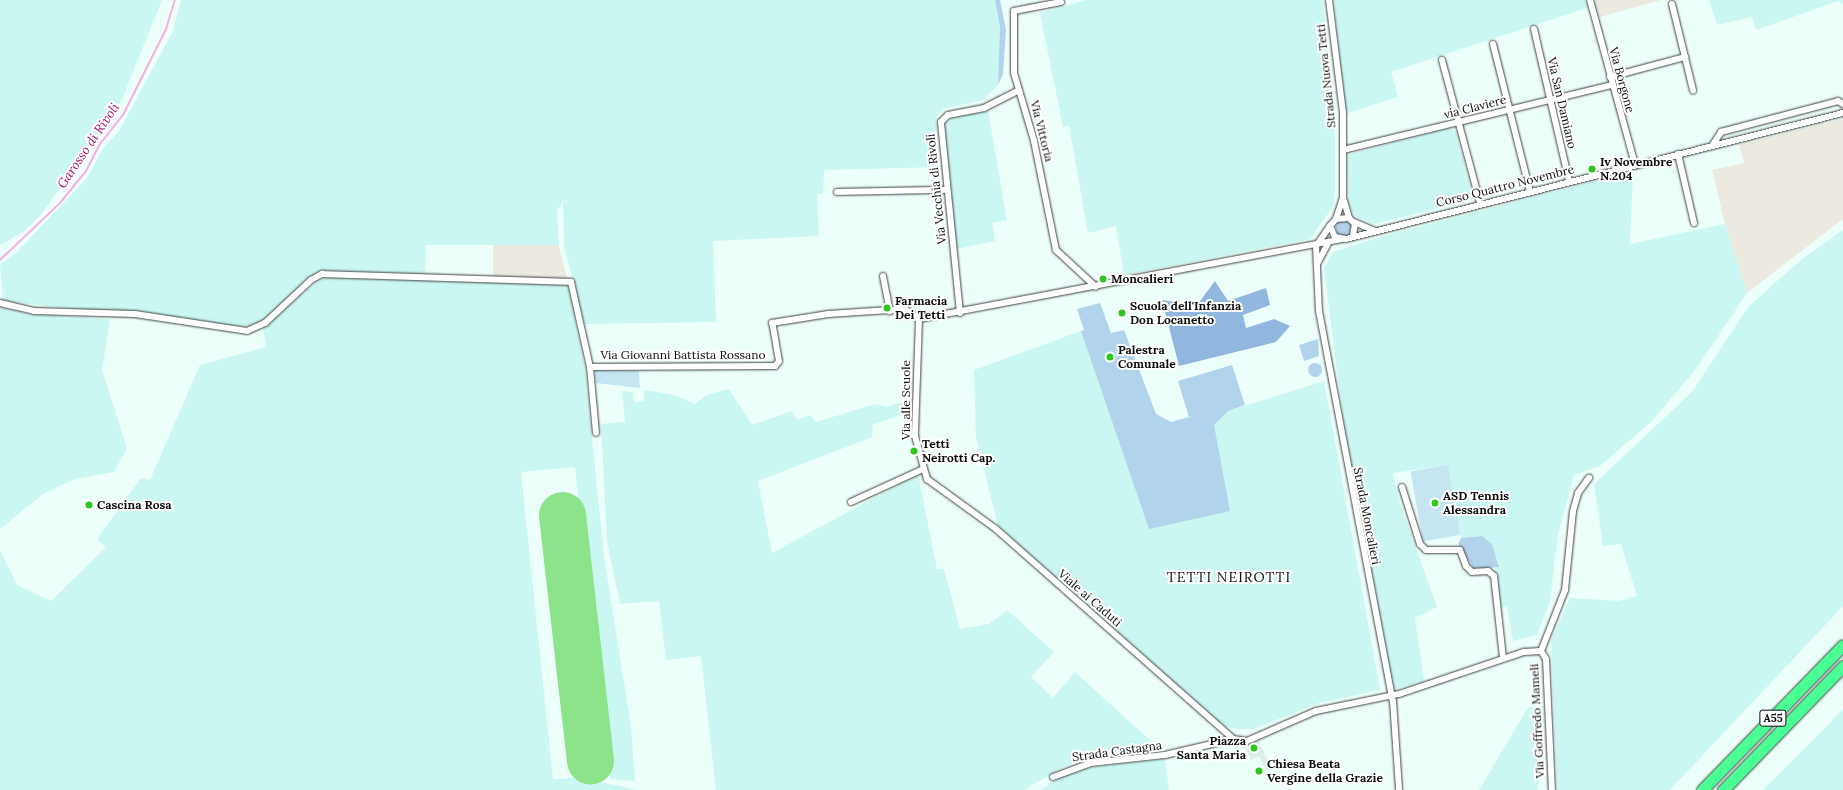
<!DOCTYPE html>
<html>
<head>
<meta charset="utf-8">
<style>
	body { margin:0 }
	#map { position:relative; width:1843px; height:790px; overflow:hidden; background:#ecfffa; font-family:Lora,serif }
	div>[style] { position:absolute }
	[style*='--x'] { left:calc(var(--x)*1px); top:calc(var(--y)*1px); width:calc(var(--w)*1px); rotate:calc(var(--a)*1deg) }
	.industrial>* { inset:0; background:#eceae0 }
	.farmland>* { inset:0; background:#caf7f1 }
	.green>* { inset:0; background:#b2d3ec }
	.round { border-radius:50% }
	.forest>* { inset:0; background:#91b7de }
	.pitch>* { inset:0; background:#c5e5f3; transform-origin:0 0 }
	.plaza>* { inset:0; background:#dbefe9 }
	.stream>* { height:2px; margin:-1px; padding:0 1px; transform-origin:1px; border-radius:1px; background:#fbace1 }
	.runway>* { height:47px; margin:-23.5px; padding:0 23.5px; transform-origin:23.5px; border-radius:23.5px; background:#8ce38a }
	.roads { filter:drop-shadow(0 0 1px #3f3f3f) drop-shadow(0 0 1px #3f3f3f) }
	.minor>* { height:6px; margin:-3px; padding:0 3px; transform-origin:3px; border-radius:3px; background:#fff }
	.motorway>* { height:11px; margin:-5.5px; padding:0 5.5px; transform-origin:5.5px; border-radius:5.5px; background:#4aff94 }
	.dots>* { width:11px; height:11px; translate:-50% -50%; box-sizing:border-box; border:2px solid #fff; border-radius:50% }
	span { translate:-50% -50%; white-space:nowrap; text-align:center; line-height:1.15; -webkit-text-stroke:4px #fff; paint-order:stroke }
	.shield-label span { padding:1px 3px; background:#fff; border:1px solid; border-radius:3px; -webkit-text-stroke-width:0 }
	.shield-label { font-size:11px; color:#0c0c0c; font-weight:700 }
	.street-label { font-size:12px; color:#0c0c0c }
	.poi-label { font-size:12px; color:#0c0c0c; font-weight:700 }
	.left { translate:0 -50%; text-align:left }
	.right { translate:-100% -50%; text-align:right }
	.water-label { font-size:13px; color:#a70d6b; font-style:italic }
	.quarter-label { font-size:14px; color:#0c0c0c; letter-spacing:1px }
</style>
</head>
<body>
<div id="map">
	<div class="industrial">
		<div style="clip-path:polygon(1595px 0,1661px 0,1600px 17px)"></div>
		<div style="clip-path:polygon(1843px 119px,1843px 219px,1747px 293px,1725px 224px,1712px 170px,1744px 163px,1739px 145px)"></div>
		<div style="clip-path:polygon(493px 245px,559px 245px,567px 279px,493px 277px)"></div>
	</div>
	<div class="farmland">
		<div style="clip-path:polygon(0 0,162px 0,120px 104px,40px 216px,23px 232px,0 245px)"></div>
		<div style="clip-path:polygon(181px 0,995px 0,1000px 27px,998px 85px,983px 100px,943px 109px,936px 117px,937px 156px,941px 167px,824px 170px,823px 194px,817px 194px,819px 236px,713px 241px,716px 322px,584px 324px,564px 246px,563px 201px,557px 211px,559px 245px,426px 245px,425px 275px,319px 272px,259px 324px,242px 328px,3px 301px,0 264px,16px 253px,87px 178px,104px 147px,119px 131px,173px 31px)"></div>
		<div style="clip-path:polygon(1086px 0,1323px 0,1335px 133px,1335px 188px,1334px 205px,1310px 239px,1124px 275px,1116px 226px,1088px 233px,1069px 126px,1063px 127px,1040px 13px)"></div>
		<div style="clip-path:polygon(1334px 0,1585px 0,1587px 8px,1391px 72px,1398px 97px,1345px 114px)"></div>
		<div style="clip-path:polygon(1709px 0,1843px 0,1843px 4px,1838px 1px,1756px 30px,1752px 17px,1717px 25px)"></div>
		<div style="clip-path:polygon(988px 110px,1007px 220px,992px 223px,995px 241px,956px 249px,945px 123px,953px 117px)"></div>
		<div style="clip-path:polygon(1449px 128px,1456px 132px,1474px 200px,1373px 224px,1355px 216px,1348px 202px,1347px 155px)"></div>
		<div style="clip-path:polygon(1633px 171px,1630px 244px,1725px 224px,1747px 293px,1696px 369px,1652px 421px,1600px 466px,1574px 475px,1558px 535px,1550px 601px,1537px 635px,1513px 641px,1507px 606px,1501px 607px,1495px 568px,1499px 566px,1498px 560px,1482px 536px,1461px 538px,1448px 465px,1393px 473px,1399px 501px,1437px 607px,1415px 618px,1424px 681px,1395px 689px,1390px 682px,1346px 441px,1324px 268px,1333px 252px,1384px 236px)"></div>
		<div style="clip-path:polygon(1843px 230px,1843px 606px,1670px 790px,1557px 790px,1551px 641px,1570px 598px,1619px 601px,1637px 596px,1621px 544px,1603px 546px,1594px 484px,1692px 392px,1748px 307px,1802px 259px)"></div>
		<div style="clip-path:polygon(329px 277px,568px 285px,585px 367px,604px 557px,631px 726px,635px 781px,612px 779px,607px 774px,575px 467px,521px 472px,553px 779px,581px 778px,638px 790px,0 790px,0 550px,17px 585px,51px 601px,106px 547px,97px 539px,141px 478px,150px 480px,200px 365px,266px 347px,263px 328px,318px 281px)"></div>
		<div style="clip-path:polygon(0 307px,28px 314px,110px 319px,102px 370px,127px 448px,114px 472px,75px 479px,43px 494px,0 529px)"></div>
		<div style="clip-path:polygon(1081px 331px,1129px 464px,1215px 439px,1214px 425px,1228px 411px,1324px 381px,1380px 690px,1319px 703px,1254px 729px,1236px 729px,1218px 724px,998px 526px,976px 438px,974px 370px)"></div>
		<div style="clip-path:polygon(729px 389px,752px 425px,792px 411px,797px 420px,810px 415px,816px 422px,876px 404px,886px 407px,910px 400px,910px 413px,873px 424px,872px 437px,758px 481px,772px 553px,918px 474px,937px 569px,944px 569px,960px 629px,989px 624px,1007px 610px,1054px 652px,1031px 677px,1053px 698px,1075px 672px,1163px 752px,1102px 757px,1067px 765px,1024px 790px,716px 790px,701px 656px,666px 660px,659px 601px,620px 604px,607px 541px,601px 424px,625px 422px,622px 391px,633px 392px,634px 402px,644px 401px,644px 390px,675px 395px,695px 404px,706px 395px)"></div>
		<div style="clip-path:polygon(1543px 701px,1543px 743px,1538px 790px,1479px 790px,1527px 709px)"></div>
		<div style="clip-path:polygon(1843px 709px,1843px 790px,1763px 790px,1822px 731px)"></div>
		<div style="clip-path:polygon(1165px 759px,1169px 790px,1040px 790px,1061px 777px,1086px 768px)"></div>
	</div>
	<div class="green">
		<div style="clip-path:polygon(995px 0,1000px 0,1006px 30px,1003px 74px,998px 85px,1000px 27px)"></div>
		<div class="round" style="left:1336px;top:220px;width:16px;height:16px"></div>
		<div style="clip-path:polygon(1100px 303px,1111px 333px,1124px 330px,1156px 414px,1171px 422px,1189px 417px,1178px 381px,1232px 365px,1245px 405px,1228px 411px,1214px 425px,1230px 511px,1149px 529px,1081px 331px,1084px 330px,1077px 309px)"></div>
		<div style="clip-path:polygon(1318px 339px,1319px 356px,1304px 361px,1299px 345px)"></div>
		<div class="round" style="left:1308px;top:363px;width:14px;height:14px"></div>
		<div style="clip-path:polygon(1482px 536px,1492px 544px,1499px 567px,1474px 569px,1458px 544px,1461px 538px)"></div>
	</div>
	<div class="forest">
		<div style="clip-path:polygon(1215px 281px,1228px 301px,1266px 288px,1270px 305px,1243px 315px,1246px 328px,1274px 319px,1290px 326px,1276px 342px,1179px 366px,1162px 300px,1197px 305px)"></div>
	</div>
	<div class="pitch">
		<div style="clip-path:polygon(595px 370px,639px 371px,640px 388px,596px 383px)"></div>
		<div style="left:1448px;top:465px;width:71px;height:38px;rotate:80deg"></div>
	</div>
	<div class="plaza">
		<div style="clip-path:polygon(1257px 737px,1271px 768px,1266px 770px,1259px 756px,1251px 760px,1242px 741px)"></div>
	</div>
	<div class="stream">
		<div style="--x:0;--y:260;--w:83;--a:-43.5"></div>
		<div style="--x:60;--y:203;--w:41;--a:-50.9"></div>
		<div style="--x:86;--y:171;--w:30;--a:-63"></div>
		<div style="--x:100;--y:144;--w:39;--a:-52"></div>
		<div style="--x:124;--y:113;--w:94;--a:-63.4"></div>
		<div style="--x:166;--y:29;--w:30;--a:-73"></div>
	</div>
	<div class="runway">
		<div style="--x:562;--y:515;--w:247;--a:83.5"></div>
	</div>
	<div class="roads">
		<div class="minor">
			<div style="--x:1329;--y:0;--w:114;--a:82.9"></div>
			<div style="--x:1343;--y:113;--w:85;--a:90"></div>
			<div style="--x:1343;--y:198;--w:21;--a:73"></div>
			<div style="--x:1590;--y:0;--w:171;--a:74.7"></div>
			<div style="--x:1061;--y:2;--w:48;--a:169.2"></div>
			<div style="--x:1014;--y:11;--w:62;--a:90"></div>
			<div style="--x:1014;--y:73;--w:71;--a:73.6"></div>
			<div style="--x:1034;--y:141;--w:111;--a:78.6"></div>
			<div style="--x:1056;--y:250;--w:54;--a:42.8"></div>
			<div style="--x:1672;--y:4;--w:89;--a:76.3"></div>
			<div style="--x:1534;--y:29;--w:156;--a:77"></div>
			<div style="--x:1493;--y:44;--w:152;--a:75.9"></div>
			<div style="--x:1442;--y:60;--w:148;--a:75.1"></div>
			<div style="--x:1610;--y:77;--w:78;--a:-14.9"></div>
			<div style="--x:1712;--y:146;--w:17;--a:-57"></div>
			<div style="--x:1721;--y:132;--w:121;--a:-14.8"></div>
			<div style="--x:1838;--y:101;--w:6;--a:31"></div>
			<div style="--x:1343;--y:150;--w:277;--a:-13.6"></div>
			<div style="--x:1678;--y:154;--w:71;--a:76.9"></div>
			<div style="--x:837;--y:192;--w:109;--a:-1.1"></div>
			<div style="--x:1336;--y:219;--w:22;--a:-72"></div>
			<div style="--x:1354;--y:222;--w:21;--a:23"></div>
			<div style="--x:1330;--y:226;--w:24;--a:125"></div>
			<div style="--x:1316;--y:246;--w:65;--a:87.4"></div>
			<div style="--x:1319;--y:311;--w:397;--a:79.3"></div>
			<div style="--x:1393;--y:701;--w:89;--a:86.1"></div>
			<div style="--x:1353;--y:235;--w:11;--a:-80"></div>
			<div style="--x:1355;--y:224;--w:8;--a:-135"></div>
			<div style="--x:1349;--y:218;--w:13;--a:176"></div>
			<div style="--x:1336;--y:219;--w:9;--a:131"></div>
			<div style="--x:1330;--y:226;--w:12;--a:66"></div>
			<div style="--x:1335;--y:237;--w:11;--a:10"></div>
			<div style="--x:1346;--y:239;--w:513;--a:-14.23"></div>
			<div style="--x:1317;--y:264;--w:24;--a:-62"></div>
			<div style="--x:883;--y:276;--w:36;--a:79"></div>
			<div style="--x:0;--y:303;--w:35;--a:13"></div>
			<div style="--x:34;--y:311;--w:101;--a:1.7"></div>
			<div style="--x:135;--y:314;--w:113;--a:8.6"></div>
			<div style="--x:247;--y:331;--w:20;--a:-24"></div>
			<div style="--x:265;--y:323;--w:63;--a:-43.1"></div>
			<div style="--x:311;--y:280;--w:13;--a:-29"></div>
			<div style="--x:322;--y:274;--w:249;--a:1.8"></div>
			<div style="--x:571;--y:282;--w:87;--a:77.4"></div>
			<div style="--x:590;--y:367;--w:185;--a:-0.3"></div>
			<div style="--x:775;--y:366;--w:6;--a:-51"></div>
			<div style="--x:779;--y:361;--w:39;--a:-100"></div>
			<div style="--x:772;--y:323;--w:57;--a:-9.1"></div>
			<div style="--x:828;--y:314;--w:77;--a:-3.7"></div>
			<div style="--x:905;--y:309;--w:17;--a:36"></div>
			<div style="--x:960;--y:313;--w:192;--a:-95.7"></div>
			<div style="--x:941;--y:122;--w:10;--a:-45"></div>
			<div style="--x:948;--y:115;--w:37;--a:-11"></div>
			<div style="--x:984;--y:108;--w:38;--a:-27"></div>
			<div style="--x:919;--y:319;--w:117;--a:92"></div>
			<div style="--x:915;--y:436;--w:45;--a:74.4"></div>
			<div style="--x:927;--y:479;--w:85;--a:35.9"></div>
			<div style="--x:996;--y:529;--w:317;--a:41.5"></div>
			<div style="--x:919;--y:319;--w:430;--a:-10.7"></div>
			<div style="--x:590;--y:367;--w:66;--a:84.8"></div>
			<div style="--x:1402;--y:487;--w:60;--a:72.5"></div>
			<div style="--x:1420;--y:544;--w:8;--a:45"></div>
			<div style="--x:1426;--y:550;--w:34;--a:0"></div>
			<div style="--x:1460;--y:550;--w:17;--a:69"></div>
			<div style="--x:1466;--y:566;--w:8;--a:45"></div>
			<div style="--x:1472;--y:572;--w:16;--a:-4"></div>
			<div style="--x:1488;--y:571;--w:8;--a:40"></div>
			<div style="--x:1494;--y:576;--w:82;--a:83.7"></div>
			<div style="--x:851;--y:502;--w:79;--a:-24.6"></div>
			<div style="--x:1541;--y:651;--w:66;--a:-68.5"></div>
			<div style="--x:1565;--y:590;--w:79;--a:-84.2"></div>
			<div style="--x:1573;--y:511;--w:19;--a:-74"></div>
			<div style="--x:1578;--y:493;--w:19;--a:-54"></div>
			<div style="--x:1541;--y:651;--w:9;--a:58"></div>
			<div style="--x:1546;--y:659;--w:131;--a:87.4"></div>
			<div style="--x:1053;--y:777;--w:40;--a:-20.2"></div>
			<div style="--x:1091;--y:763;--w:74;--a:-6.2"></div>
			<div style="--x:1165;--y:755;--w:70;--a:-13.2"></div>
			<div style="--x:1233;--y:739;--w:14;--a:8"></div>
			<div style="--x:1247;--y:741;--w:75;--a:-23.5"></div>
			<div style="--x:1316;--y:711;--w:85;--a:-11.6"></div>
			<div style="--x:1399;--y:694;--w:132;--a:-18.6"></div>
			<div style="--x:1524;--y:652;--w:17;--a:-3"></div>
		</div>
		<div class="motorway">
			<div style="--x:1702;--y:790;--w:202;--a:-45.8"></div>
			<div style="--x:1723;--y:790;--w:173;--a:-45.9"></div>
		</div>
	</div>
	<div class="dots">
		<div style="left:1592px;top:169px;background:#2bc71a"></div>
		<div style="left:1103px;top:279px;background:#2bc71a"></div>
		<div style="left:887px;top:308px;background:#2bc71a"></div>
		<div style="left:1122px;top:313px;background:#2bc71a"></div>
		<div style="left:1110px;top:357px;background:#2bc71a"></div>
		<div style="left:914px;top:451px;background:#2bc71a"></div>
		<div style="left:1435px;top:503px;background:#2bc71a"></div>
		<div style="left:89px;top:505px;background:#2bc71a"></div>
		<div style="left:1254px;top:748px;background:#2bc71a"></div>
		<div style="left:1259px;top:771px;background:#2bc71a"></div>
	</div>
	<div class="shield-label">
		<span style="left:1773px;top:718px">A55</span>
	</div>
	<div class="street-label">
		<span style="left:1326px;top:76px;rotate:-96deg">Strada Nuova Tetti</span>
		<span style="left:1622px;top:80px;rotate:75deg">Via Borgone</span>
		<span style="left:1562px;top:103px;rotate:77deg">Via San Damiano</span>
		<span style="left:1475px;top:107px;rotate:-14deg">via Claviere</span>
		<span style="left:1042px;top:131px;rotate:76deg">Via Vittoria</span>
		<span style="left:1505px;top:186px;rotate:-14deg">Corso Quattro Novembre</span>
		<span style="left:936px;top:189px;rotate:-96deg">Via Vecchia di Rivoli</span>
		<span style="left:683px;top:355px">Via Giovanni Battista Rossano</span>
		<span style="left:906px;top:400px;rotate:-90deg">Via alle Scuole</span>
		<span style="left:1367px;top:516px;rotate:79deg">Strada Moncalieri</span>
		<span style="left:1090px;top:598px;rotate:41deg">Viale ai Caduti</span>
		<span style="left:1537px;top:721px;rotate:-93deg">Via Goffredo Mameli</span>
		<span style="left:1117px;top:751px;rotate:-8deg">Strada Castagna</span>
	</div>
	<div class="poi-label">
		<span class="left" style="left:1600px;top:169px">Iv Novembre<br>N.204</span>
		<span class="left" style="left:1111px;top:279px">Moncalieri</span>
		<span class="left" style="left:895px;top:308px">Farmacia<br>Dei Tetti</span>
		<span class="left" style="left:1130px;top:313px">Scuola dell'Infanzia<br>Don Locanetto</span>
		<span class="left" style="left:1118px;top:357px">Palestra<br>Comunale</span>
		<span class="left" style="left:922px;top:451px">Tetti<br>Neirotti Cap.</span>
		<span class="left" style="left:1443px;top:503px">ASD Tennis<br>Alessandra</span>
		<span class="left" style="left:97px;top:505px">Cascina Rosa</span>
		<span class="right" style="left:1246px;top:748px">Piazza<br>Santa Maria</span>
		<span class="left" style="left:1267px;top:771px">Chiesa Beata<br>Vergine della Grazie</span>
	</div>
	<div class="water-label">
		<span style="left:89px;top:146px;rotate:-56deg">Garosso di Rivoli</span>
	</div>
	<div class="quarter-label">
		<span style="left:1229px;top:577px">TETTI NEIROTTI</span>
	</div>
</div>
</body>
</html>
